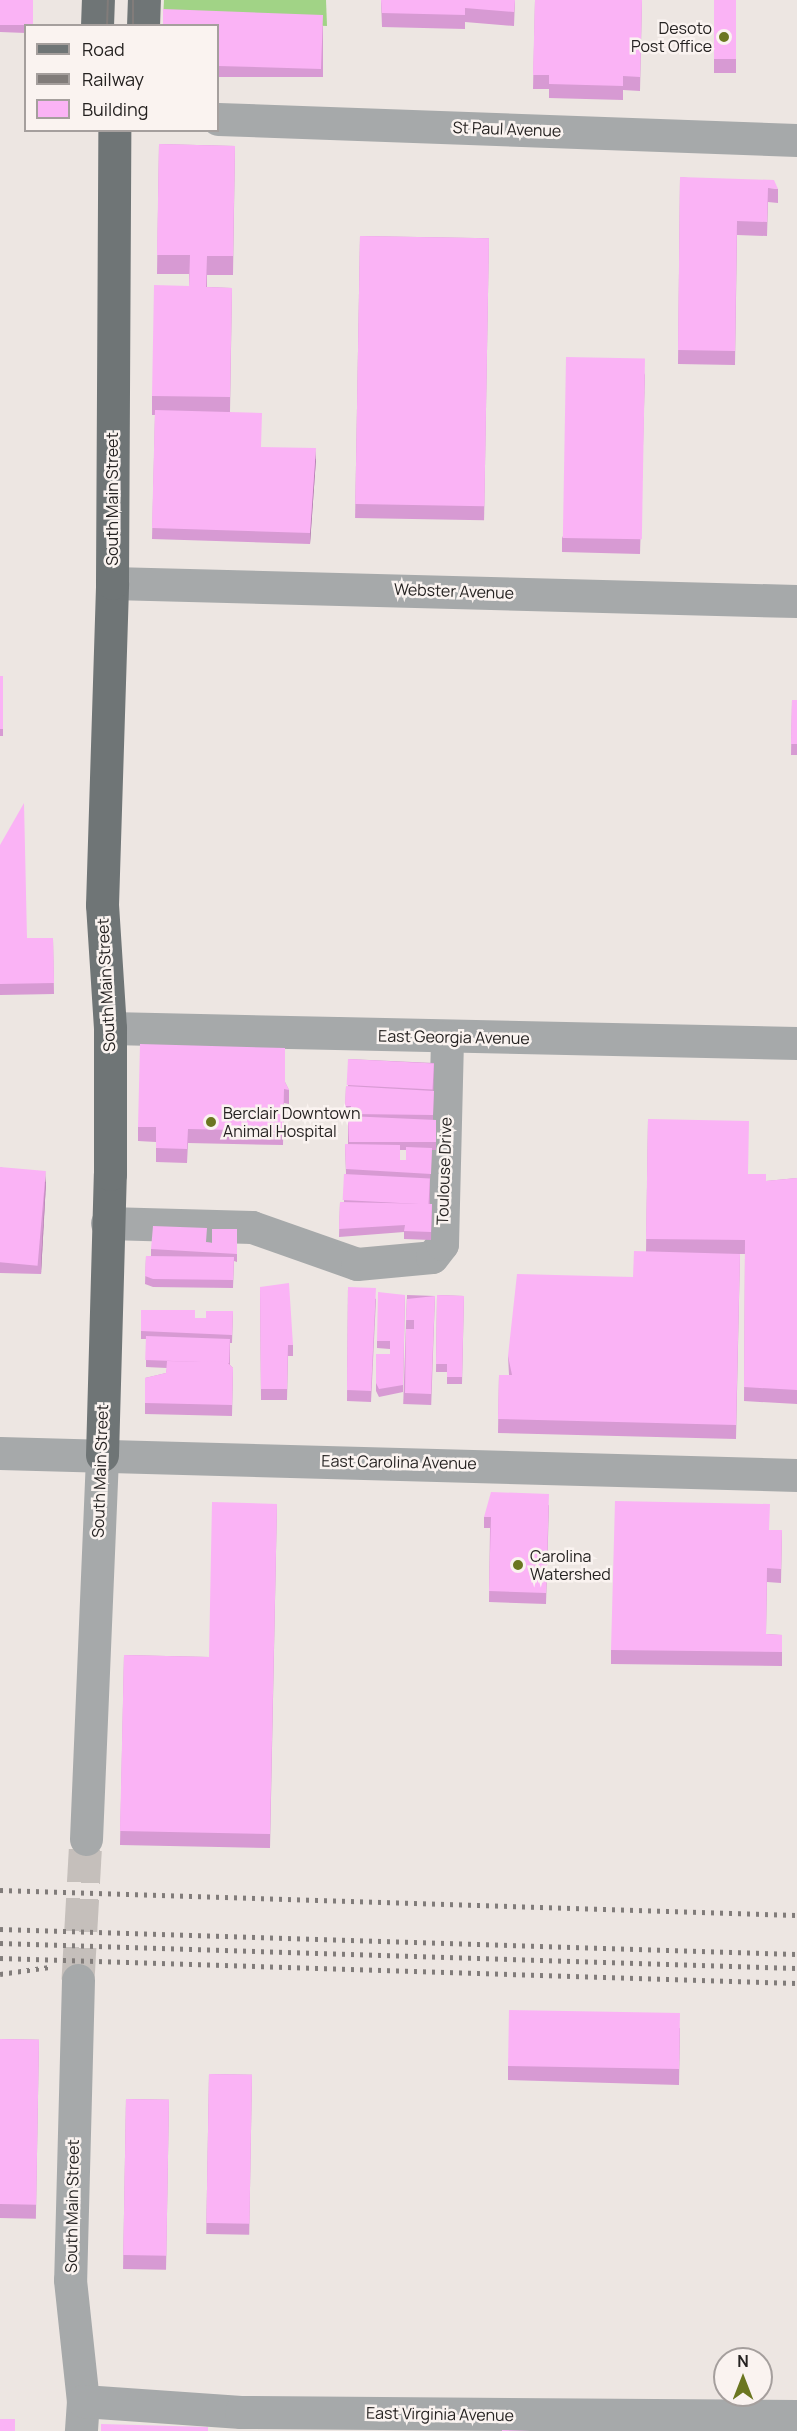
<!DOCTYPE html>
<html>
<head>
<meta charset="utf-8">
<style>
	body { margin:0 }
	#map { position:relative; width:797px; height:2431px; overflow:hidden; background:#ede6e2; font-family:Manrope,sans-serif }
	div>[style] { position:absolute }
	[style*='--x'] { left:calc(var(--x)*1px); top:calc(var(--y)*1px); width:calc(var(--w)*1px); rotate:calc(var(--a)*1deg) }
	.green>* { inset:0; background:#a1d386 }
	.minor-tunnel>* { height:33px; margin-top:-16.5px; transform-origin:0; background:repeating-linear-gradient(90deg,#c5bfbb 0 33px,transparent 0 49px) }
	.minor>* { height:33px; margin:-16.5px; padding:0 16.5px; transform-origin:16.5px; border-radius:16.5px; background:#a6a9aa }
	.major>* { height:33px; margin:-16.5px; padding:0 16.5px; transform-origin:16.5px; border-radius:16.5px; background:#6f7576 }
	.tram>* { height:1.5px; margin:-0.75px; padding:0 0.75px; transform-origin:0.75px; border-radius:0.75px; background:#817c7a }
	.rail>* { height:4.5px; margin-top:-2.25px; transform-origin:0; background:repeating-linear-gradient(90deg,#817c7a 0 3px,transparent 0 9px) }
	.wall>* { inset:0; background:#d79ad3; transform-origin:0 0 }
	.shaded-wall>* { inset:0; background:#af7dac }
	.building>* { inset:0; background:#fab3f5; transform-origin:0 0 }
	.dots>* { width:16px; height:16px; translate:-50% -50%; box-sizing:border-box; border:3px solid #faf3f0; border-radius:50% }
	span { translate:-50% -50%; white-space:nowrap; text-align:center; line-height:1.15; -webkit-text-stroke:5px #faf3f0; paint-order:stroke }
	.poi-label { font-size:16px; color:#252221 }
	.right { translate:-100% -50%; text-align:right }
	.left { translate:0 -50%; text-align:left }
	.street-label { font-size:16px; color:#252221 }
	.legend { position:absolute; left:24px; top:24px; width:195px; height:108px; box-sizing:border-box; background:#faf3f0; border:2px solid #a59f9d; margin:0; padding:8px 10px; list-style:none; font-size:18px; color:#252221 }
	.legend li { display:flex; align-items:center; gap:12px; height:30px }
	.legend b { width:30px; border:2px solid #a59f9d }
	.north { position:absolute; left:713px; top:2347px; width:60px; height:60px; box-sizing:border-box; background:#faf3f0; border:2px solid #a59f9d; border-radius:50%; rotate:0deg; font-size:16px; font-weight:700; line-height:24px; text-align:center; color:#252221 }
	.north::after { content:''; display:block; margin:auto; width:21px; height:27px; background:#6b7620; clip-path:polygon(50% 0,100% 100%,50% 72%,0 100%) }
</style>
</head>
<body>
<div id="map">
	<div class="green">
		<div style="clip-path:polygon(164px 0,326px 0,327px 26px,163px 20px)"></div>
	</div>
	<div class="minor-tunnel">
		<div style="--x:78;--y:1980;--w:141;--a:-86.8"></div>
	</div>
	<div class="minor">
		<div style="--x:218;--y:119;--w:579;--a:2.08"></div>
		<div style="--x:112;--y:583;--w:685;--a:1.51"></div>
		<div style="--x:110;--y:1028;--w:687;--a:1.25"></div>
		<div style="--x:107;--y:1223;--w:145;--a:1.6"></div>
		<div style="--x:252;--y:1227;--w:111;--a:19.4"></div>
		<div style="--x:357;--y:1264;--w:75;--a:-5.3"></div>
		<div style="--x:432;--y:1257;--w:16;--a:-52"></div>
		<div style="--x:442;--y:1244;--w:207;--a:-88.6"></div>
		<div style="--x:0;--y:1453;--w:797;--a:1.58"></div>
		<div style="--x:86;--y:1839;--w:384;--a:-87.6"></div>
		<div style="--x:78;--y:1980;--w:300;--a:91.5"></div>
		<div style="--x:70;--y:2280;--w:122;--a:83.9"></div>
		<div style="--x:83;--y:2401;--w:30;--a:94"></div>
		<div style="--x:83;--y:2401;--w:158;--a:4"></div>
		<div style="--x:241;--y:2412;--w:556;--a:0.41"></div>
	</div>
	<div class="major">
		<div style="--x:97;--y:26;--w:26;--a:-88"></div>
		<div style="--x:143;--y:26;--w:26;--a:-88"></div>
		<div style="--x:102;--y:1455;--w:281;--a:-88.4"></div>
		<div style="--x:110;--y:1174;--w:146;--a:-90"></div>
		<div style="--x:110;--y:1028;--w:123;--a:-93.7"></div>
		<div style="--x:102;--y:905;--w:322;--a:-88.2"></div>
		<div style="--x:112;--y:583;--w:453;--a:-89.7"></div>
	</div>
	<div class="tram">
		<div style="--x:107;--y:26;--w:26;--a:-88"></div>
		<div style="--x:133;--y:26;--w:26;--a:-90"></div>
	</div>
	<div class="rail">
		<div style="--x:0;--y:1890;--w:797;--a:1.8"></div>
		<div style="--x:0;--y:1929;--w:797;--a:1.8"></div>
		<div style="--x:0;--y:1943;--w:797;--a:1.8"></div>
		<div style="--x:0;--y:1958;--w:797;--a:1.8"></div>
		<div style="--x:0;--y:1974;--w:50;--a:-8"></div>
	</div>
	<div class="wall">
		<div style="clip-path:polygon(0 0,26px 26px,26px 33px,0 32px)"></div>
		<div style="clip-path:polygon(381px 0,515px 0,514px 26px,465px 22px,465px 29px,382px 27px)"></div>
		<div style="clip-path:polygon(535px 0,642px 0,640px 91px,623px 90px,623px 100px,549px 98px,549px 89px,533px 89px)"></div>
		<div style="left:714px;top:0;width:22px;height:73px"></div>
		<div style="left:218px;top:26px;width:105px;height:51px"></div>
		<div style="clip-path:polygon(159px 144px,235px 146px,233px 275px,207px 275px,207px 287px,232px 288px,230px 412px,261px 447px,316px 459px,310px 544px,152px 539px,155px 415px,152px 415px,152px 396px,189px 286px,189px 274px,157px 274px)"></div>
		<div style="clip-path:polygon(680px 177px,778px 189px,778px 203px,768px 202px,767px 236px,737px 235px,735px 365px,678px 364px)"></div>
		<div style="left:360px;top:236px;width:129px;height:282px;rotate:1deg"></div>
		<div style="clip-path:polygon(645px 373px,640px 554px,562px 552px,562px 538px)"></div>
		<div style="left:0;top:676px;width:3px;height:60px"></div>
		<div style="clip-path:polygon(792px 700px,797px 700px,797px 755px,791px 755px)"></div>
		<div style="clip-path:polygon(0 845px,27px 938px,53px 938px,54px 994px,0 995px)"></div>
		<div style="clip-path:polygon(evenodd,348px 1059px,434px 1063px,433px 1120px,436px 1120px,436px 1150px,432px 1150px,430px 1181px,430px 1204px,432px 1204px,431px 1240px,404px 1239px,404px 1232px,339px 1237px,340px 1202px,344px 1202px,344px 1174px,346px 1174px,345px 1144px,348px 1144px,348px 1116px,351px 1116px,351px 1113px,345px 1113px,346px 1086px,348px 1087px,348px 1059px,400px 1150px,406px 1150px,406px 1160px,400px 1160px,400px 1150px)"></div>
		<div style="clip-path:polygon(285px 1082px,289px 1090px,289px 1104px,284px 1103px,283px 1145px,188px 1143px,187px 1163px,156px 1162px,156px 1142px,138px 1141px,138px 1127px)"></div>
		<div style="clip-path:polygon(648px 1119px,748px 1174px,766px 1181px,797px 1178px,797px 1404px,744px 1401px,745px 1254px,740px 1254px,736px 1439px,498px 1433px,499px 1375px,509px 1375px,508px 1356px,633px 1277px,646px 1252px)"></div>
		<div style="clip-path:polygon(0 1167px,46px 1182px,41px 1274px,0 1273px)"></div>
		<div style="clip-path:polygon(237px 1229px,237px 1262px,234px 1261px,233px 1288px,153px 1287px,145px 1284px,146px 1256px,151px 1256px,151px 1249px,207px 1242px,212px 1243px)"></div>
		<div style="clip-path:polygon(260px 1287px,293px 1345px,293px 1356px,288px 1356px,287px 1400px,261px 1400px)"></div>
		<div style="clip-path:polygon(348px 1287px,376px 1299px,371px 1402px,347px 1401px)"></div>
		<div style="clip-path:polygon(405px 1295px,403px 1392px,379px 1397px,376px 1391px,376px 1354px,390px 1354px,390px 1349px,377px 1348px,377px 1341px)"></div>
		<div style="clip-path:polygon(437px 1295px,464px 1296px,462px 1384px,447px 1384px,447px 1372px,436px 1372px)"></div>
		<div style="left:435px;top:1296px;width:109px;height:28px;rotate:92deg"></div>
		<div style="clip-path:polygon(141px 1310px,195px 1318px,206px 1318px,233px 1311px,232px 1343px,230px 1343px,230px 1365px,233px 1368px,232px 1416px,145px 1414px,145px 1378px,166px 1373px,167px 1368px,146px 1367px,146px 1339px,141px 1339px)"></div>
		<div style="clip-path:polygon(277px 1504px,270px 1848px,120px 1845px,124px 1655px,209px 1657px)"></div>
		<div style="clip-path:polygon(549px 1505px,546px 1604px,489px 1602px,490px 1528px,484px 1528px,484px 1517px)"></div>
		<div style="clip-path:polygon(770px 1530px,782px 1530px,781px 1583px,767px 1582px,766px 1634px,782px 1635px,782px 1666px,611px 1664px,611px 1650px)"></div>
		<div style="clip-path:polygon(680px 2028px,679px 2085px,508px 2080px,508px 2066px)"></div>
		<div style="left:0;top:2039px;width:39px;height:179px;rotate:1deg"></div>
		<div style="left:209px;top:2074px;width:43px;height:160px;rotate:1deg"></div>
		<div style="left:126px;top:2099px;width:43px;height:170px;rotate:1deg"></div>
	</div>
	<div class="shaded-wall">
		<div style="clip-path:polygon(316px 448px,316px 459px,310px 544px,310px 533px)"></div>
		<div style="clip-path:polygon(46px 1171px,46px 1182px,41px 1274px,41px 1263px)"></div>
	</div>
	<div class="building">
		<div style="left:0;top:0;width:33px;height:25px"></div>
		<div style="clip-path:polygon(381px 0,515px 0,514px 12px,465px 8px,465px 15px,382px 13px)"></div>
		<div style="clip-path:polygon(535px 0,642px 0,640px 77px,623px 76px,623px 86px,549px 84px,549px 75px,533px 75px)"></div>
		<div style="left:714px;top:0;width:22px;height:59px"></div>
		<div style="clip-path:polygon(163px 9px,323px 15px,321px 69px,218px 66px,218px 26px,163px 26px)"></div>
		<div style="clip-path:polygon(159px 144px,235px 146px,233px 256px,207px 256px,206px 287px,232px 288px,230px 397px,152px 396px,154px 285px,189px 286px,190px 255px,157px 255px)"></div>
		<div style="clip-path:polygon(680px 177px,774px 180px,778px 189px,768px 188px,767px 222px,737px 221px,735px 351px,678px 350px)"></div>
		<div style="left:360px;top:236px;width:129px;height:268px;rotate:1deg"></div>
		<div style="left:566px;top:357px;width:79px;height:181px;rotate:1deg"></div>
		<div style="clip-path:polygon(155px 410px,262px 413px,261px 447px,316px 448px,310px 533px,152px 528px)"></div>
		<div style="left:0;top:676px;width:3px;height:53px"></div>
		<div style="clip-path:polygon(792px 700px,797px 700px,797px 744px,791px 744px)"></div>
		<div style="clip-path:polygon(24px 803px,27px 938px,53px 938px,54px 983px,0 984px,0 845px)"></div>
		<div style="clip-path:polygon(140px 1044px,285px 1048px,285px 1082px,289px 1090px,284px 1089px,283px 1131px,188px 1129px,187px 1149px,156px 1148px,156px 1127px,138px 1127px)"></div>
		<div style="left:348px;top:1059px;width:86px;height:26px;rotate:3deg"></div>
		<div style="clip-path:polygon(346px 1086px,434px 1091px,433px 1115px,351px 1114px,351px 1106px,345px 1106px)"></div>
		<div style="clip-path:polygon(348px 1116px,436px 1120px,436px 1142px,349px 1142px)"></div>
		<div style="clip-path:polygon(648px 1119px,749px 1121px,748px 1174px,766px 1174px,766px 1181px,797px 1178px,797px 1390px,744px 1387px,745px 1240px,646px 1239px)"></div>
		<div style="clip-path:polygon(345px 1144px,400px 1145px,400px 1160px,406px 1160px,406px 1147px,432px 1148px,431px 1174px,346px 1169px)"></div>
		<div style="left:0;top:1167px;width:46px;height:95px;rotate:5deg"></div>
		<div style="left:344px;top:1174px;width:86px;height:26px;rotate:3deg"></div>
		<div style="clip-path:polygon(340px 1202px,432px 1204px,431px 1232px,404px 1231px,405px 1225px,339px 1229px)"></div>
		<div style="clip-path:polygon(153px 1226px,207px 1228px,206px 1242px,212px 1243px,212px 1229px,237px 1229px,237px 1254px,151px 1249px)"></div>
		<div style="clip-path:polygon(634px 1251px,740px 1254px,736px 1425px,498px 1419px,499px 1375px,512px 1375px,508px 1356px,517px 1274px,633px 1277px)"></div>
		<div style="clip-path:polygon(146px 1256px,234px 1257px,233px 1280px,153px 1279px,145px 1276px)"></div>
		<div style="clip-path:polygon(289px 1283px,293px 1345px,288px 1345px,287px 1389px,261px 1389px,260px 1287px)"></div>
		<div style="clip-path:polygon(348px 1287px,376px 1288px,371px 1391px,347px 1390px)"></div>
		<div style="clip-path:polygon(378px 1292px,405px 1295px,403px 1385px,379px 1389px,376px 1383px,376px 1354px,390px 1354px,390px 1341px,377px 1341px)"></div>
		<div style="clip-path:polygon(437px 1295px,464px 1296px,462px 1377px,447px 1377px,447px 1364px,436px 1364px)"></div>
		<div style="clip-path:polygon(435px 1296px,431px 1394px,405px 1393px,406px 1329px,414px 1329px,414px 1320px,406px 1320px,407px 1299px)"></div>
		<div style="clip-path:polygon(141px 1310px,195px 1310px,195px 1318px,206px 1318px,206px 1311px,233px 1311px,232px 1335px,141px 1331px)"></div>
		<div style="left:146px;top:1336px;width:84px;height:24px;rotate:2deg"></div>
		<div style="clip-path:polygon(167px 1361px,227px 1362px,233px 1368px,232px 1405px,145px 1403px,145px 1378px,166px 1373px)"></div>
		<div style="clip-path:polygon(491px 1492px,549px 1494px,546px 1593px,489px 1591px,491px 1517px,484px 1517px)"></div>
		<div style="clip-path:polygon(615px 1501px,770px 1504px,769px 1530px,782px 1530px,781px 1569px,767px 1568px,766px 1634px,782px 1635px,782px 1652px,611px 1650px)"></div>
		<div style="clip-path:polygon(212px 1502px,277px 1504px,270px 1834px,120px 1831px,124px 1655px,209px 1657px)"></div>
		<div style="left:509px;top:2010px;width:171px;height:56px;rotate:1deg"></div>
		<div style="left:0;top:2039px;width:39px;height:165px;rotate:1deg"></div>
		<div style="left:209px;top:2074px;width:43px;height:149px;rotate:1deg"></div>
		<div style="left:126px;top:2099px;width:43px;height:156px;rotate:1deg"></div>
		<div style="left:0;top:2419px;width:15px;height:12px"></div>
		<div style="clip-path:polygon(101px 2424px,208px 2427px,208px 2431px,101px 2431px)"></div>
		<div style="clip-path:polygon(502px 2430px,530px 2431px,502px 2431px)"></div>
	</div>
	<div class="dots">
		<div style="left:724px;top:37px;background:#6b7620"></div>
		<div style="left:211px;top:1122px;background:#6b7620"></div>
		<div style="left:518px;top:1565px;background:#6b7620"></div>
	</div>
	<div class="poi-label">
		<span class="right" style="left:712px;top:37px">Desoto<br>Post Office</span>
		<span class="left" style="left:223px;top:1122px">Berclair Downtown<br>Animal Hospital</span>
		<span class="left" style="left:530px;top:1565px">Carolina<br>Watershed</span>
	</div>
	<div class="street-label">
		<span style="left:507px;top:129px;rotate:2deg">St Paul Avenue</span>
		<span style="left:112px;top:499px;rotate:-90deg">South Main Street</span>
		<span style="left:454px;top:591px;rotate:2deg">Webster Avenue</span>
		<span style="left:106px;top:985px;rotate:-93deg">South Main Street</span>
		<span style="left:454px;top:1037px;rotate:1deg">East Georgia Avenue</span>
		<span style="left:444px;top:1171px;rotate:-88deg">Toulouse Drive</span>
		<span style="left:399px;top:1462px;rotate:1deg">East Carolina Avenue</span>
		<span style="left:100px;top:1471px;rotate:-88deg">South Main Street</span>
		<span style="left:72px;top:2206px;rotate:-89deg">South Main Street</span>
		<span style="left:440px;top:2414px;rotate:1deg">East Virginia Avenue</span>
	</div>
	<ul class="legend">
	<li><b style="height:8px;background:#6f7576"></b>Road</li>
	<li><b style="height:8px;background:#817c7a"></b>Railway</li>
	<li><b style="height:16px;background:#fab3f5"></b>Building</li>
	</ul>
	<div class="north">N</div>
</div>
</body>
</html>
